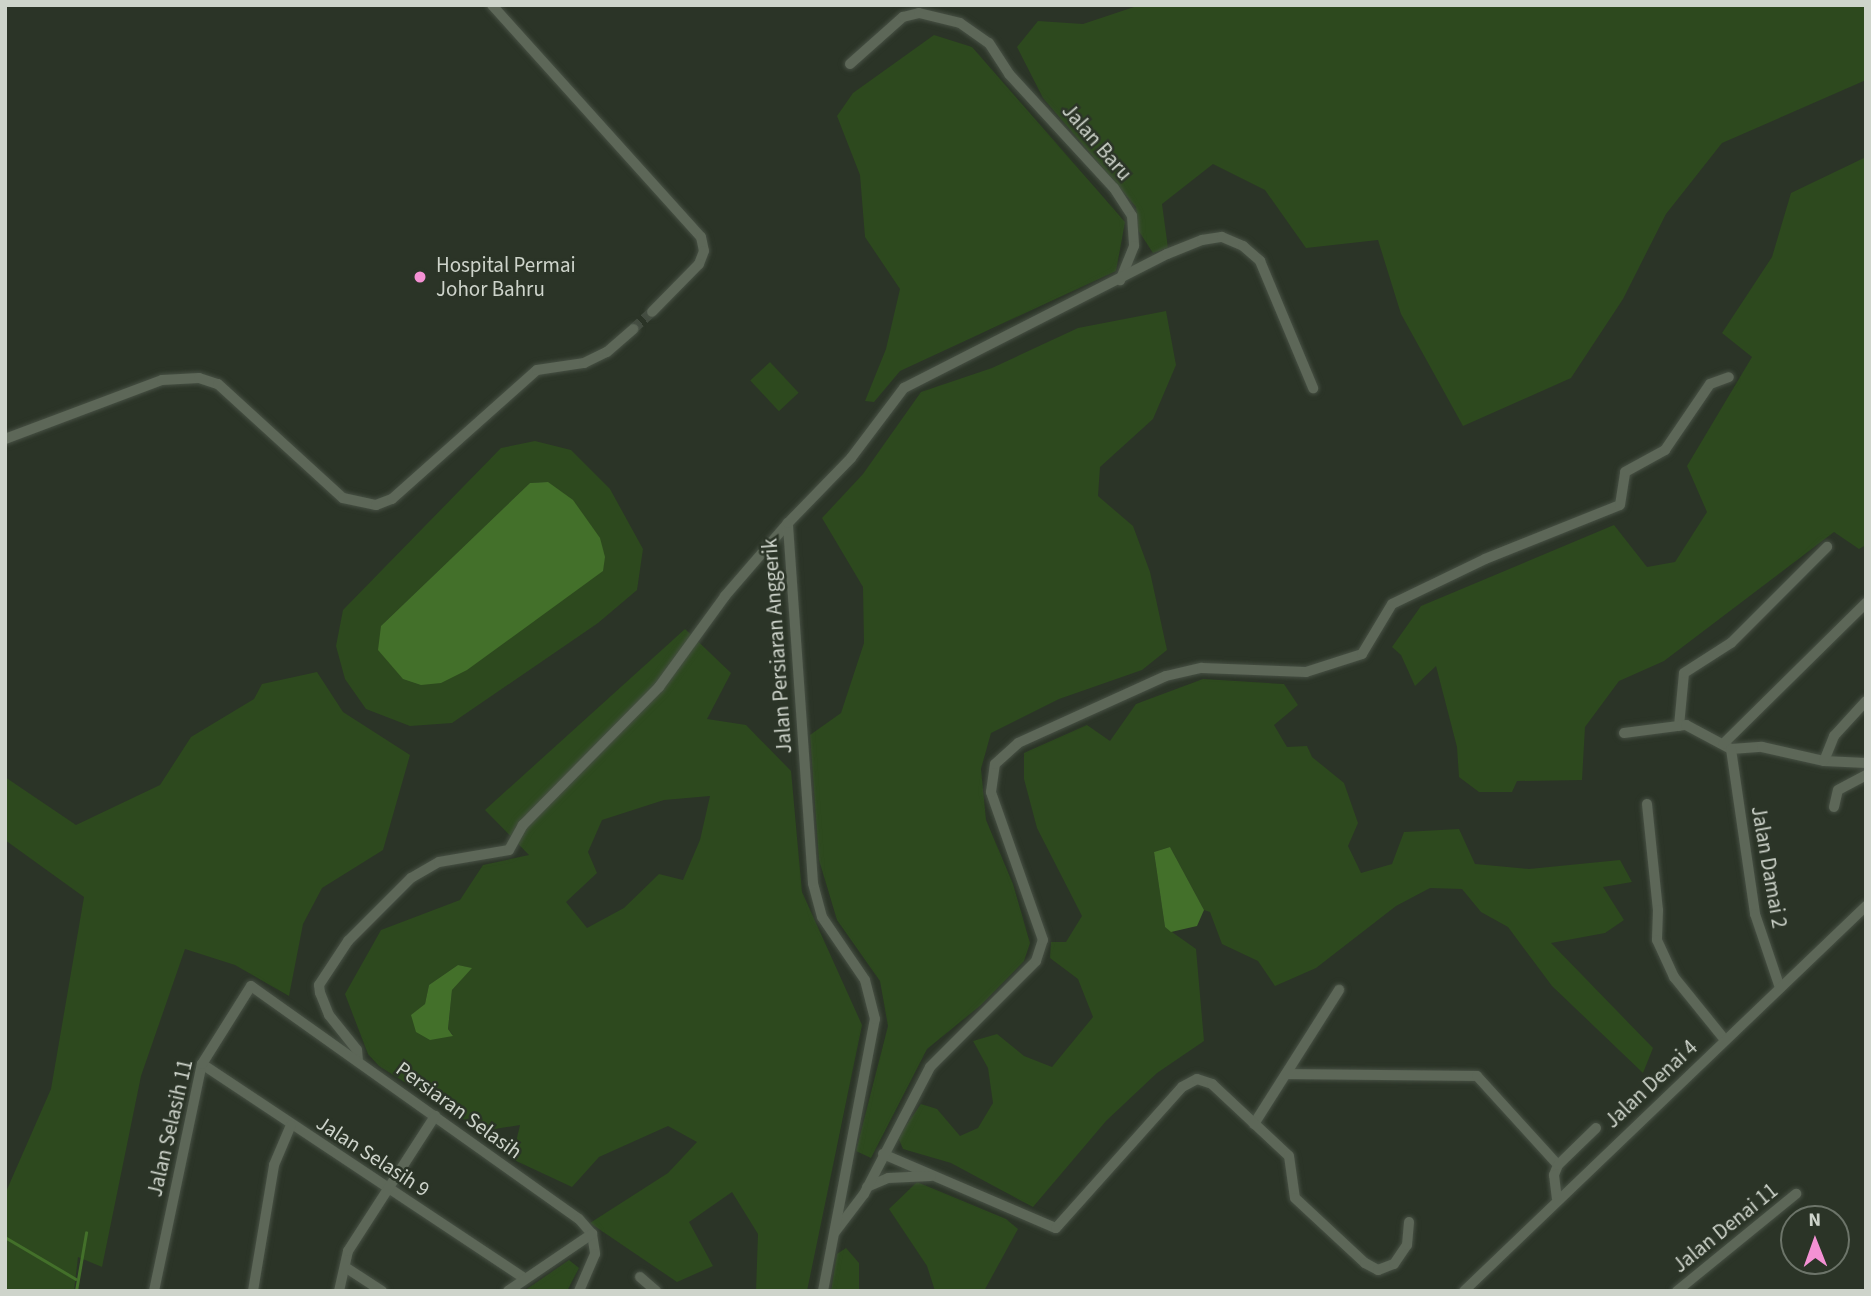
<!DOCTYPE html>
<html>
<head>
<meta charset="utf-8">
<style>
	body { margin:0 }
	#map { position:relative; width:1871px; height:1296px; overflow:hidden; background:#2b3427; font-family:"Source Sans 3",sans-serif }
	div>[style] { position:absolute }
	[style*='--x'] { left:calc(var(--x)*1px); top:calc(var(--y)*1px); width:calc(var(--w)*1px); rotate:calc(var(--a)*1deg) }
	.green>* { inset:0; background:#2d491e; transform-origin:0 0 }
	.water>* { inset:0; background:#43702a }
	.stream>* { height:2.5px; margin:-1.25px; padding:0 1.25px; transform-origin:1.25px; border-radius:1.25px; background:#43702a }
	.minor-tunnel>* { height:10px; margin-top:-5px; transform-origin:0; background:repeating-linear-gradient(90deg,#434c40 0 10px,transparent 0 15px) }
	.roads { filter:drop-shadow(0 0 2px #475044) drop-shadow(0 0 2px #475044) }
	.minor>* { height:10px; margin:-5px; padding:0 5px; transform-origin:5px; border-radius:5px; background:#5d6758 }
	.dots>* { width:19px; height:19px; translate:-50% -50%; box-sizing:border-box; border:4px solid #2b3427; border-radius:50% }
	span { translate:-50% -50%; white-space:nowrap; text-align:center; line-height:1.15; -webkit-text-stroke:5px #2b3427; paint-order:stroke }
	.street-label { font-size:21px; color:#ced4cb }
	.poi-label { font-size:21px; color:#ced4cb }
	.left { translate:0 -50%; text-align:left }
	.frame { position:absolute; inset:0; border:7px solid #ced4cb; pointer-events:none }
	.north { position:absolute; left:1780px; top:1205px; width:70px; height:70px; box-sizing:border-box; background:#2b3427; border:2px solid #6c7469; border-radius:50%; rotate:359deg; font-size:19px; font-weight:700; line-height:28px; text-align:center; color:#ced4cb }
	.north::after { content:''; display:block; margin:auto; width:24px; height:32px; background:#f491d4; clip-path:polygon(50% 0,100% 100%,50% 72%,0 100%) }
</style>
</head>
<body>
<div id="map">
	<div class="green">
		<div style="clip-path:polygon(1140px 5px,1866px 5px,1866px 80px,1722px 143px,1666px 214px,1623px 299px,1571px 378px,1463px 426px,1401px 314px,1378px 240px,1306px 248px,1265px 190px,1213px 164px,1162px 204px,1168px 248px,1153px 253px,1138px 230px,1136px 207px,1043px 98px,1017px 47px,1038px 21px,1083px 24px)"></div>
		<div style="clip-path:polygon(934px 35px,972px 47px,1125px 222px,1116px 271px,900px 371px,874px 402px,865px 401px,886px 349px,900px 289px,865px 237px,860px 175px,837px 116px,853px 93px)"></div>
		<div style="clip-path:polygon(1866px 157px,1866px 545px,1859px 549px,1834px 532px,1664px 661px,1619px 681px,1585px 727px,1582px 780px,1517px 781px,1512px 792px,1479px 792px,1459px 777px,1457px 747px,1436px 666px,1415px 686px,1401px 655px,1392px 647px,1421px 606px,1614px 525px,1647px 567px,1675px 562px,1707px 512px,1687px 466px,1752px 357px,1722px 333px,1772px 257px,1791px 193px)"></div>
		<div style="clip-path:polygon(1166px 311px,1176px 365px,1153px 419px,1100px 467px,1098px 496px,1133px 526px,1150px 572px,1167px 650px,1142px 670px,1059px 699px,991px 733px,981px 769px,986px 820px,1013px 884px,1030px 943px,1024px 961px,981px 1005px,927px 1049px,871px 1158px,856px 1151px,888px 1026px,880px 981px,837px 920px,819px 860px,810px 735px,841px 713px,864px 643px,863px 587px,822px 518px,863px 474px,921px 392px,992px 368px,1078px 328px)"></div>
		<div style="left:770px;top:362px;width:42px;height:27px;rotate:47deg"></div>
		<div style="clip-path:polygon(evenodd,535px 441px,571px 450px,610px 489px,643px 549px,637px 590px,598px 623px,452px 723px,410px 726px,366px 709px,345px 679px,336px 646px,343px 610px,501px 448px,535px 441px,548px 482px,381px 626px,530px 483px,548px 482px)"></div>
		<div style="clip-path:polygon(evenodd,685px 629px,731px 673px,707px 719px,746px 725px,791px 771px,802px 892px,862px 1025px,807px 1291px,756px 1291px,758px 1234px,732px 1192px,689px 1222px,713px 1266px,677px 1282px,590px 1223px,668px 1173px,697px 1142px,668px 1126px,599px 1157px,572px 1187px,512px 1159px,520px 1125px,482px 1131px,379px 1066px,368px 1054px,345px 994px,381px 930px,460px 900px,483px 865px,529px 855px,485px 810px,685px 629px,710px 796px,700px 840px,683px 880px,659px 874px,624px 908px,587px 928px,566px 902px,597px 873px,588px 852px,602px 820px,664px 800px,710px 796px,685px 629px,458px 965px,471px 968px,452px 990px,448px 1029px,453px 1035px,412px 1015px,425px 1004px,429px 985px,458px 965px)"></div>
		<div style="clip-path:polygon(317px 672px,343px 712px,410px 755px,383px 850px,322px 888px,303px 924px,289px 996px,235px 965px,185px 949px,141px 1076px,102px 1267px,78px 1257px,74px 1291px,5px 1291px,5px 1194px,51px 1089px,84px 897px,5px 840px,5px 777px,76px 825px,160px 785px,191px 737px,254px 699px,262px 684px)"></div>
		<div style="clip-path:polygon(1203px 679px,1284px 684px,1298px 705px,1274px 725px,1287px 747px,1307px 746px,1312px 757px,1344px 783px,1358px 823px,1348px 846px,1361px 873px,1392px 864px,1404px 832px,1459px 829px,1475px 864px,1529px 869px,1620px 860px,1632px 882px,1603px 887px,1624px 920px,1605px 933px,1551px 943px,1653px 1048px,1643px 1073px,1552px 986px,1508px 927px,1481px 912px,1462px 889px,1430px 888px,1396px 906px,1316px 968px,1275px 986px,1258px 961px,1222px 944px,1210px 912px,1204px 910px,1170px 847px,1154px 852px,1165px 927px,1196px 949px,1204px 1041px,1157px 1073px,1106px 1121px,1033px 1207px,951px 1163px,903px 1149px,898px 1137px,921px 1104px,937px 1109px,960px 1136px,978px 1128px,993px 1103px,988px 1068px,973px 1041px,997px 1034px,1024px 1056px,1052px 1067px,1093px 1017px,1078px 979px,1050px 958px,1051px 942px,1066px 942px,1082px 916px,1037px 828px,1024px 779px,1024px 753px,1087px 725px,1110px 741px,1136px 704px)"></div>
		<div style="clip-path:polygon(917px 1182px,1006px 1219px,1018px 1229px,984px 1291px,935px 1291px,927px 1266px,889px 1209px)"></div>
		<div style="clip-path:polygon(846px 1248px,859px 1263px,859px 1291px,831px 1291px,837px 1254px)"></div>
		<div style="clip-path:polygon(569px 1260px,579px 1268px,567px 1291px,524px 1291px)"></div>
	</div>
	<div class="water">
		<div style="clip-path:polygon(548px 482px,573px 500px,600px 538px,605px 557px,603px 571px,467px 670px,441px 683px,421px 685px,403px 679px,378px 650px,381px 626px,530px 483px)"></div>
		<div style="clip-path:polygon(1170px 847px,1204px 910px,1197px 926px,1171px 932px,1165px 927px,1154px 852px)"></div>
		<div style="clip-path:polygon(458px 965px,472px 968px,452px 990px,448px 1029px,453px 1036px,430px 1040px,416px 1032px,411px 1015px,425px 1004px,429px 985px)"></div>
	</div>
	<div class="stream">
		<div style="--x:5;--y:1237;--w:82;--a:30.6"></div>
		<div style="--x:76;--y:1291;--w:59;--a:-80.2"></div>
	</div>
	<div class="minor-tunnel">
		<div style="--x:633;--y:329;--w:25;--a:-42"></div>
	</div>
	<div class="roads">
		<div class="minor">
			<div style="--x:492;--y:5;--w:312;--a:48"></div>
			<div style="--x:701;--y:237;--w:14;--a:78"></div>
			<div style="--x:704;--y:251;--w:14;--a:111"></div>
			<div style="--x:699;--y:264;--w:67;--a:134.4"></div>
			<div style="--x:850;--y:64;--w:71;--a:-41.6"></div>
			<div style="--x:903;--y:17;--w:16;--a:-14"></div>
			<div style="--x:919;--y:13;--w:42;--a:13.7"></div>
			<div style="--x:960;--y:23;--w:35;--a:35"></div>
			<div style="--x:989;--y:43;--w:37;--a:57"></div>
			<div style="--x:1009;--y:74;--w:155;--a:47.4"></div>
			<div style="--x:1114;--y:188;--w:33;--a:57"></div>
			<div style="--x:1132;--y:216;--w:30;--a:86"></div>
			<div style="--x:1134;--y:246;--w:37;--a:112"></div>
			<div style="--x:5;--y:439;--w:168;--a:-20.6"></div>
			<div style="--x:162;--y:380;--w:37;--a:-3"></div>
			<div style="--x:199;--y:378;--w:20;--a:18"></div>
			<div style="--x:218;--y:384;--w:169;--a:42.4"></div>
			<div style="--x:343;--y:498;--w:34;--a:12"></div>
			<div style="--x:376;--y:505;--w:17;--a:-21"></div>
			<div style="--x:392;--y:499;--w:194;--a:-41.7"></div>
			<div style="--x:537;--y:370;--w:48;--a:-8.5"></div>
			<div style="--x:584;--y:363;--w:25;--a:-26"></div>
			<div style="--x:607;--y:352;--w:35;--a:-41"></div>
			<div style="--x:1679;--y:726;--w:53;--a:-84.6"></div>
			<div style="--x:1684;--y:673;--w:56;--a:-32.6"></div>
			<div style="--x:1731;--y:643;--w:136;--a:-45"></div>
			<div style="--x:1624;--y:733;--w:63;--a:-7.4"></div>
			<div style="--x:1686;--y:725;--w:51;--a:28.1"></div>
			<div style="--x:1731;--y:749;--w:31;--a:-4"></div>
			<div style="--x:1762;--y:747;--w:64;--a:12.7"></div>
			<div style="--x:1824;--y:761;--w:42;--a:2.7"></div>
			<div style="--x:1723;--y:744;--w:201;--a:-44.6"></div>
			<div style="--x:1731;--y:749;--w:167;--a:81.7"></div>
			<div style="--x:1755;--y:914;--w:78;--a:71.3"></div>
			<div style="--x:1824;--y:761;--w:27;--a:-68"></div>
			<div style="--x:1834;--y:736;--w:47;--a:-47.6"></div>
			<div style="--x:1647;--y:804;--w:107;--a:84.1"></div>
			<div style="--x:1658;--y:910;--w:30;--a:92"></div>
			<div style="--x:1657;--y:940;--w:41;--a:65.3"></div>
			<div style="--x:1674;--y:977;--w:81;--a:51"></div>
			<div style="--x:1834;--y:807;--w:17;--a:-77"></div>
			<div style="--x:1838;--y:790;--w:32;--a:-28"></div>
			<div style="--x:358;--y:1061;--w:11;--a:-95"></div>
			<div style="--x:357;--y:1050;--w:45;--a:-128.7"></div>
			<div style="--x:329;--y:1015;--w:24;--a:-112"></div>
			<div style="--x:320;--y:993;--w:8;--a:-97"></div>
			<div style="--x:319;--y:985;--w:53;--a:-56.6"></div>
			<div style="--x:348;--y:941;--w:89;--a:-45"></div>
			<div style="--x:411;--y:878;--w:32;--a:-30"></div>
			<div style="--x:439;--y:862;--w:71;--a:-9.7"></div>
			<div style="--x:509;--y:850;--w:29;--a:-61"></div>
			<div style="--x:523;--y:825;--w:194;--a:-45.4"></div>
			<div style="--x:659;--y:687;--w:112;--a:-54"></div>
			<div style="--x:725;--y:596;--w:96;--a:-49.2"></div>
			<div style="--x:202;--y:1064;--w:388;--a:33.6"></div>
			<div style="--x:1286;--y:1074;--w:191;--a:0.6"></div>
			<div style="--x:1477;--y:1076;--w:120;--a:47.7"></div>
			<div style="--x:1558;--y:1165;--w:11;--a:112"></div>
			<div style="--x:1554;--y:1175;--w:23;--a:83"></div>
			<div style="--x:1254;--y:1124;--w:159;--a:-57.6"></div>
			<div style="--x:883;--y:1154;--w:188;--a:23.2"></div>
			<div style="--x:1056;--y:1228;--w:189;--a:-48.2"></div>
			<div style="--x:1182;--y:1087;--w:17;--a:-28"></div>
			<div style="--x:1197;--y:1079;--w:16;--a:18"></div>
			<div style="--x:1212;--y:1084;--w:105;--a:43.1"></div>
			<div style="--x:1289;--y:1156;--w:42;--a:81.9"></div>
			<div style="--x:1295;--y:1198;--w:96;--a:42.9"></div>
			<div style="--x:1365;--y:1263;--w:15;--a:28"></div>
			<div style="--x:1378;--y:1270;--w:17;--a:-21"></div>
			<div style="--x:1394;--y:1264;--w:23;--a:-56"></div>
			<div style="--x:1407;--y:1245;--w:23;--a:-85"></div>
			<div style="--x:1558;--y:1165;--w:53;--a:-44.2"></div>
			<div style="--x:867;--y:1187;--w:23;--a:-23"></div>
			<div style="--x:888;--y:1178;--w:43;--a:-2.7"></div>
			<div style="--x:835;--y:1232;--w:48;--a:-52.7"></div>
			<div style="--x:864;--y:1194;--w:143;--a:-62.5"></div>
			<div style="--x:930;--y:1067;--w:150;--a:-45"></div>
			<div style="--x:1036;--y:961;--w:22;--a:-72"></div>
			<div style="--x:1043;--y:940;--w:157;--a:-109.4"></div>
			<div style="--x:991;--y:792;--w:28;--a:-82"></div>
			<div style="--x:995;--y:764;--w:31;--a:-42"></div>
			<div style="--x:1018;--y:743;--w:162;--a:-24.4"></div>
			<div style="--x:1166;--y:676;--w:37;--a:-13"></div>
			<div style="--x:1202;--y:668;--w:104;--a:2.2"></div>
			<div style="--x:1306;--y:672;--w:59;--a:-17.8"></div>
			<div style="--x:1362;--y:654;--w:58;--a:-59"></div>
			<div style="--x:1392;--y:604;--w:103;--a:-25.8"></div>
			<div style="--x:1485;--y:559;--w:145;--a:-21.8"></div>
			<div style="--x:1620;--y:505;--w:33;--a:-81"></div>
			<div style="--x:1625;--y:472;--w:46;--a:-28.8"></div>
			<div style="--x:1665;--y:450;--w:80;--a:-55.7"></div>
			<div style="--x:1710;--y:384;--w:20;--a:-20"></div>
			<div style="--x:345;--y:1267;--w:44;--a:33"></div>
			<div style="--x:640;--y:1277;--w:21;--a:41"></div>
			<div style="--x:154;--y:1291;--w:232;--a:-78.1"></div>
			<div style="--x:202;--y:1064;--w:92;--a:-57.9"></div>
			<div style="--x:251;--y:986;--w:402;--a:35.4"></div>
			<div style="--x:579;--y:1219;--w:20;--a:49"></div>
			<div style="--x:592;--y:1234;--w:20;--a:81"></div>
			<div style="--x:595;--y:1254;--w:40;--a:113.4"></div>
			<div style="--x:253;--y:1291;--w:128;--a:-80.5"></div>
			<div style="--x:274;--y:1165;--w:43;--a:-67"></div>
			<div style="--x:339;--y:1291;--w:41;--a:-77.3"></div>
			<div style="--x:348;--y:1251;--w:161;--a:-57.2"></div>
			<div style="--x:508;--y:1291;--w:102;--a:-34.2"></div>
			<div style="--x:823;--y:1291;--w:277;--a:-79.2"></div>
			<div style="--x:875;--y:1019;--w:40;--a:-104.4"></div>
			<div style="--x:865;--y:980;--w:76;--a:-124.3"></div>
			<div style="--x:822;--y:917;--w:35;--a:-105"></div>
			<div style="--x:813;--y:883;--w:361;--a:-94"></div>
			<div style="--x:788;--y:523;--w:91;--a:-45.9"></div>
			<div style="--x:851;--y:458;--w:88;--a:-52.9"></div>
			<div style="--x:904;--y:388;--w:295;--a:-27"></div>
			<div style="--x:1167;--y:254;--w:38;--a:-22"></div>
			<div style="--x:1202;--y:240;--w:20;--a:-9"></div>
			<div style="--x:1222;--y:237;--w:23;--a:23"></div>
			<div style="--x:1243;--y:246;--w:23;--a:41"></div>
			<div style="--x:1260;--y:261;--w:138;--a:67.3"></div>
			<div style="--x:1464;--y:1291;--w:557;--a:-43.76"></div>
			<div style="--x:1677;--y:1291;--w:154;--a:-39.2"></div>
		</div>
	</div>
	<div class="dots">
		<div style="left:420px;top:277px;background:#f491d4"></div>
	</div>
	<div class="street-label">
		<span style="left:1097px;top:142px;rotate:49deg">Jalan Baru</span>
		<span style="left:777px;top:646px;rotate:-94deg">Jalan Persiaran Anggerik</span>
		<span style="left:1769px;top:867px;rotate:80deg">Jalan Damai 2</span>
		<span style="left:1651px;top:1084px;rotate:-43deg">Jalan Denai 4</span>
		<span style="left:459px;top:1110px;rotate:36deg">Persiaran Selasih</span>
		<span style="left:170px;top:1128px;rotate:-77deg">Jalan Selasih 11</span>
		<span style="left:373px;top:1156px;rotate:33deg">Jalan Selasih 9</span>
		<span style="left:1725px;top:1228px;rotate:-39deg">Jalan Denai 11</span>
	</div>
	<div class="poi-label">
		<span class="left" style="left:436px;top:277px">Hospital Permai<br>Johor Bahru</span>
	</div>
	<div class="frame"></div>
	<div class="north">N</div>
</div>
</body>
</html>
